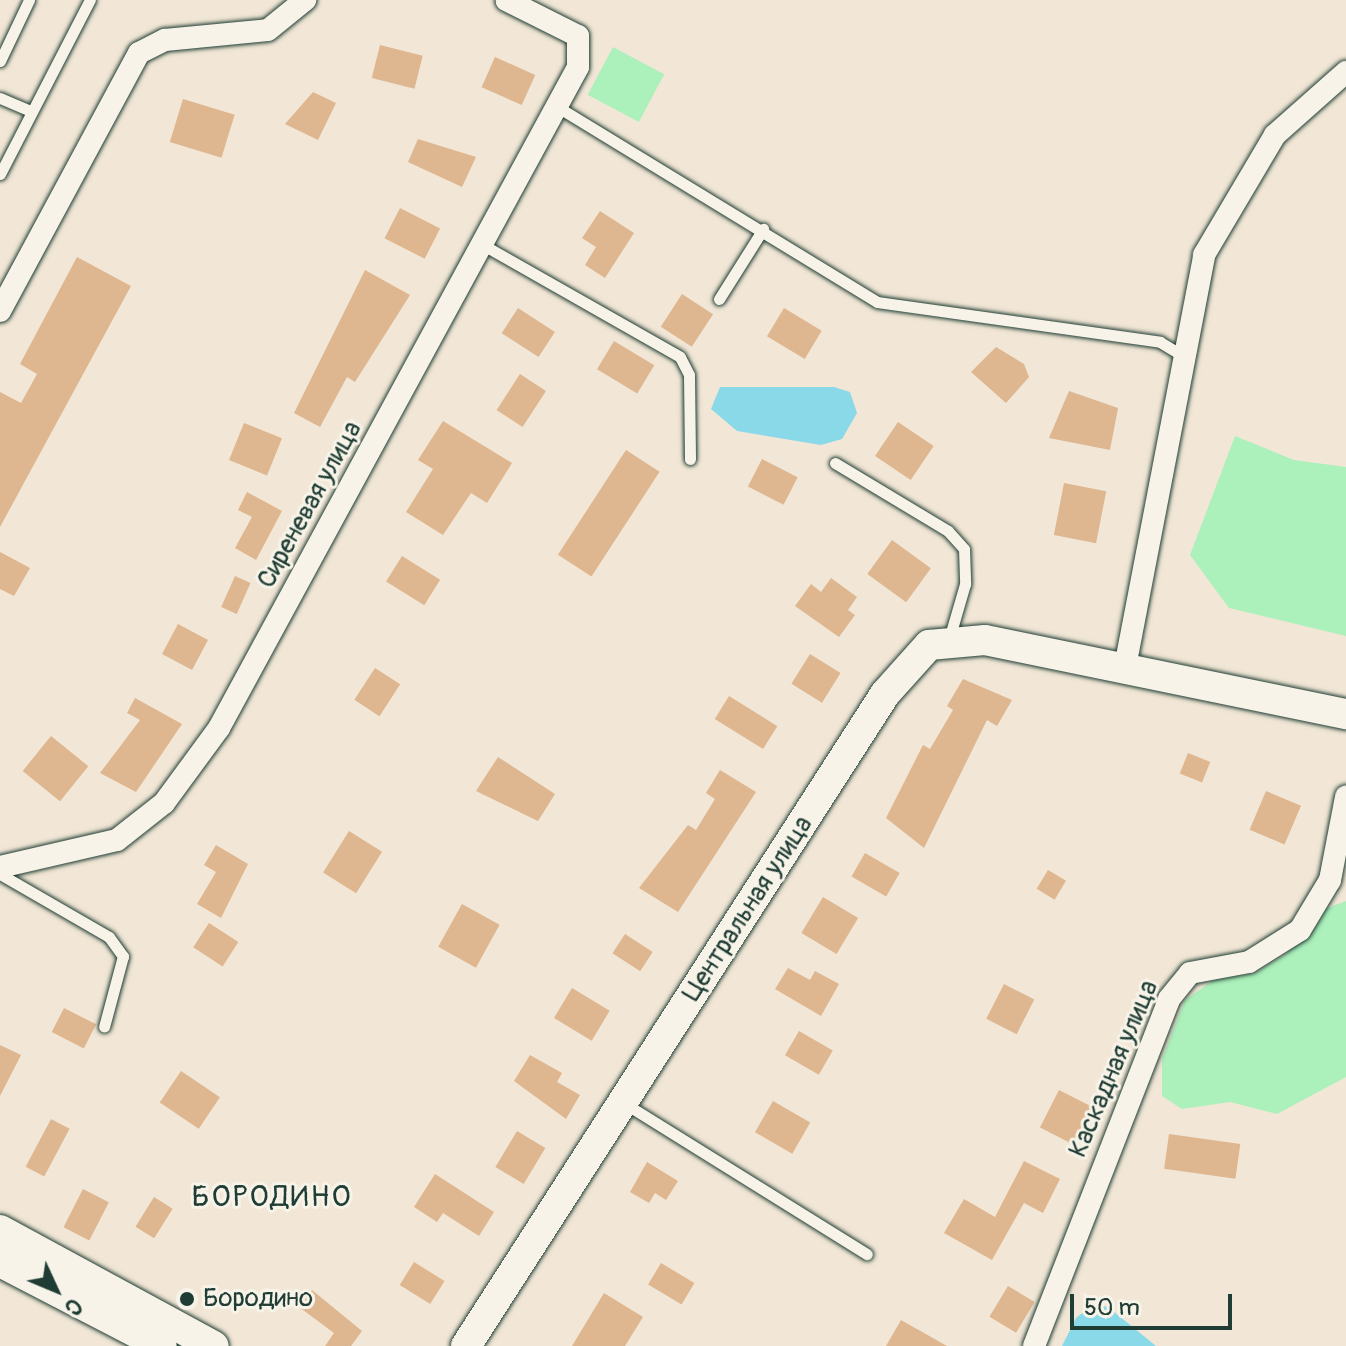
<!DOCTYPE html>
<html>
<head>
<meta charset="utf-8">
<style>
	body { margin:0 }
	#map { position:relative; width:1346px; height:1346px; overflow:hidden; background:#f2e7d6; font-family:Pangolin,sans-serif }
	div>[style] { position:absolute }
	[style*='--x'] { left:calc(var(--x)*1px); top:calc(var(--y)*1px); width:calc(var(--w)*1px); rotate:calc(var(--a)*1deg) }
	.green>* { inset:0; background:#acf0bb; transform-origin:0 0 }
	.water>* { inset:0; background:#8ad9e8 }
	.building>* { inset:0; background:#deb68f; transform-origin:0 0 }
	.roads { filter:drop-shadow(0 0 2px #1f3d34) drop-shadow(0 0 2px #1f3d34) }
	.lane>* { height:11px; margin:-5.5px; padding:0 5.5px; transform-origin:5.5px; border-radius:5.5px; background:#f7f3e8 }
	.street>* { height:22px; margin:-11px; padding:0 11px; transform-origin:11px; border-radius:11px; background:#f7f3e8 }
	.secondary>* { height:30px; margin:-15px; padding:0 15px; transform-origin:15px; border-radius:15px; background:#f7f3e8 }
	.dots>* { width:22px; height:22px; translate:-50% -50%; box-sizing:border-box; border:4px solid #f7f3e8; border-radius:50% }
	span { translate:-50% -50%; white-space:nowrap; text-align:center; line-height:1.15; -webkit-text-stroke:6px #f7f3e8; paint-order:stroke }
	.street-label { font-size:26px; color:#1f3d34 }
	.poi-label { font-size:26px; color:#1f3d34 }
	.left { translate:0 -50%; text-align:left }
	.quarter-label { font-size:30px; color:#1f3d34; letter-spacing:2px }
	.north { position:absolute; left:16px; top:1250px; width:80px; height:80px; -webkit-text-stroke:6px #f7f3e8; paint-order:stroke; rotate:134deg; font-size:22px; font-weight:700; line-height:32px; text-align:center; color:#1f3d34 }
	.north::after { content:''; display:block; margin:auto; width:28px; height:36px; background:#1f3d34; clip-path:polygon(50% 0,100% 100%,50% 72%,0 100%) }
	.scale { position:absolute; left:1070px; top:1294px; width:162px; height:36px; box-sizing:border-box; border:4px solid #1f3d34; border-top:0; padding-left:10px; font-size:24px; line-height:28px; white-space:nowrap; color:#1f3d34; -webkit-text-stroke:6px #f7f3e8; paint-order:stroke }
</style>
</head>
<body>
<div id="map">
	<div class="green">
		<div style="left:613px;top:47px;width:58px;height:54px;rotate:28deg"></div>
		<div style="clip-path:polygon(1235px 436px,1294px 460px,1346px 467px,1346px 636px,1229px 608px,1190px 555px)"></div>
		<div style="clip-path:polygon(1346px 901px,1346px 1077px,1277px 1114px,1230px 1102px,1182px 1109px,1162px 1096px,1162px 1059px,1185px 1000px,1215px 979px,1253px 974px,1285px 955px,1325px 909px)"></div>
	</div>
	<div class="water">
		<div style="clip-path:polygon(720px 387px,834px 387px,850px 392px,857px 413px,842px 439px,821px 445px,737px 431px,711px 409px)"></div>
		<div style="clip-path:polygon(1092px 1305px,1108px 1307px,1156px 1346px,1062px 1346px,1076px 1318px)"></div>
	</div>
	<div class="building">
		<div style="left:380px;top:45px;width:44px;height:34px;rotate:14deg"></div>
		<div style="left:495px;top:57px;width:44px;height:33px;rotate:24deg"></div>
		<div style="clip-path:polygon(313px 92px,336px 103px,318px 140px,285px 124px)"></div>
		<div style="left:183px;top:99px;width:54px;height:45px;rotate:17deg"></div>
		<div style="clip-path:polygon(418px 139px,476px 157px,462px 187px,408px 162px)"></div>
		<div style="left:400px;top:208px;width:45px;height:34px;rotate:27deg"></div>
		<div style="clip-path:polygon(600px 211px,634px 233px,605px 278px,585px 265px,596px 247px,582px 238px)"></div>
		<div style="clip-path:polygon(77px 257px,131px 286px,0 527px,0 392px,21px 403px,37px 374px,20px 364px)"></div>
		<div style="clip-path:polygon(365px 270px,410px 295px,355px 382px,347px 377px,320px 427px,294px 413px)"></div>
		<div style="left:682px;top:294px;width:37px;height:39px;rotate:33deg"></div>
		<div style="left:518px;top:308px;width:44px;height:30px;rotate:33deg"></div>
		<div style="left:784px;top:308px;width:44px;height:33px;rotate:31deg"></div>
		<div style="left:614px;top:341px;width:47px;height:33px;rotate:31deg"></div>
		<div style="clip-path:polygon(996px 347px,1024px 364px,1029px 377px,1006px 403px,971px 372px)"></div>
		<div style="left:520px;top:374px;width:31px;height:43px;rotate:33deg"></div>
		<div style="clip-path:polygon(1069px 391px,1118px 408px,1110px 450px,1049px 438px)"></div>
		<div style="clip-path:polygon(443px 421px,512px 463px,487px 503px,471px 493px,443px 535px,406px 512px,433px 469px,418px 460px)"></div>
		<div style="left:898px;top:422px;width:43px;height:41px;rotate:34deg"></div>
		<div style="left:244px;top:423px;width:41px;height:40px;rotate:22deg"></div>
		<div style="left:626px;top:450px;width:40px;height:125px;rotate:33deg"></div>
		<div style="left:762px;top:459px;width:40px;height:31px;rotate:27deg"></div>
		<div style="left:1064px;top:483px;width:43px;height:53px;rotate:11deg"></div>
		<div style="clip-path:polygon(247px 492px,282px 511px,256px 560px,235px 548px,252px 517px,238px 510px)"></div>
		<div style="left:892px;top:540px;width:48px;height:42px;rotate:36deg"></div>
		<div style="clip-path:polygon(0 552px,30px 568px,14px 596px,0 589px)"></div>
		<div style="left:402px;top:556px;width:45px;height:30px;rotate:32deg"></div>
		<div style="left:235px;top:576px;width:17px;height:34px;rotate:24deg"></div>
		<div style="clip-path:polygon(831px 578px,857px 597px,848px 610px,855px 615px,839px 637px,795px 606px,811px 584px,821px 592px)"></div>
		<div style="left:178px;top:624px;width:34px;height:34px;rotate:28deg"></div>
		<div style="left:810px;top:654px;width:36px;height:35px;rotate:32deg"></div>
		<div style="left:375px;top:668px;width:30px;height:38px;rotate:33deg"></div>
		<div style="clip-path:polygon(963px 679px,1012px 700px,997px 726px,987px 720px,924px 848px,886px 818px,923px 745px,930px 749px,953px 710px,947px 706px)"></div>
		<div style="left:729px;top:696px;width:57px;height:27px;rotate:32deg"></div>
		<div style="clip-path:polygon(135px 698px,182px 724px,136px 792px,100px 773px,140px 720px,127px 713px)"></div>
		<div style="left:51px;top:736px;width:48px;height:45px;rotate:39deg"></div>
		<div style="left:1188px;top:753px;width:24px;height:22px;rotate:22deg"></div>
		<div style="clip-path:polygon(498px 757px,555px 794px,538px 821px,476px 791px)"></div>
		<div style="clip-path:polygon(720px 770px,756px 792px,678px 912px,639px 888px,688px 825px,696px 830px,715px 799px,706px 793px)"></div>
		<div style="left:1266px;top:791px;width:38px;height:42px;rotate:23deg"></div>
		<div style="left:349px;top:831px;width:39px;height:49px;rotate:32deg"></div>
		<div style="clip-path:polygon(216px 845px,248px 864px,221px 918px,197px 904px,216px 872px,204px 865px)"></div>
		<div style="left:865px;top:853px;width:40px;height:27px;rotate:30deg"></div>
		<div style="left:1048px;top:870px;width:21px;height:22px;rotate:31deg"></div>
		<div style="left:823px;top:897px;width:41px;height:42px;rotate:31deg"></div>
		<div style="left:462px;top:904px;width:43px;height:49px;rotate:29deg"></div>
		<div style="left:209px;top:923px;width:35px;height:29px;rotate:33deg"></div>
		<div style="left:625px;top:934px;width:33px;height:23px;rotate:33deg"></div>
		<div style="clip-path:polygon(788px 968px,810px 980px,815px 971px,839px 984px,821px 1016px,775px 989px)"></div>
		<div style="left:1004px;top:984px;width:34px;height:39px;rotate:27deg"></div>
		<div style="left:572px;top:988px;width:44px;height:35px;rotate:31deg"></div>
		<div style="left:64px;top:1008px;width:36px;height:27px;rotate:27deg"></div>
		<div style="left:799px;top:1031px;width:39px;height:28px;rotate:30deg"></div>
		<div style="clip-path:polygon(0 1045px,21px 1055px,0 1096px)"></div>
		<div style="clip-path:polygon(530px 1055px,562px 1073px,557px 1082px,580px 1095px,566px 1119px,514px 1081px)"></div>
		<div style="left:181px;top:1071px;width:47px;height:38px;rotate:34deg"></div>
		<div style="left:1059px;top:1090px;width:37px;height:42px;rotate:27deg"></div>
		<div style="left:773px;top:1101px;width:43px;height:36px;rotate:30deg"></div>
		<div style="left:51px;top:1119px;width:21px;height:54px;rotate:28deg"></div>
		<div style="left:517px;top:1131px;width:33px;height:42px;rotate:31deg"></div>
		<div style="left:1169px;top:1134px;width:72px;height:35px;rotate:8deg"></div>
		<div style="clip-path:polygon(1024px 1161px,1060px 1179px,1043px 1213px,1024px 1203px,992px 1260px,944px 1233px,964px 1199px,995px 1217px)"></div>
		<div style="clip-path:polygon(647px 1162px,678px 1181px,666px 1200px,655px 1193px,649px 1203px,630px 1192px)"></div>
		<div style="clip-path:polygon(435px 1174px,494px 1212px,479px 1236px,443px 1213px,437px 1222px,414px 1207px)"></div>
		<div style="left:83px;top:1189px;width:29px;height:43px;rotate:27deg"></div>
		<div style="left:154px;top:1197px;width:22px;height:35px;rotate:32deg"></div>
		<div style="left:414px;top:1262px;width:36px;height:27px;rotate:32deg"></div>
		<div style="left:661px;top:1263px;width:39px;height:25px;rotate:31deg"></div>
		<div style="left:1008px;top:1286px;width:31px;height:36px;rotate:31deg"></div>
		<div style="clip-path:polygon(312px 1290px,362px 1331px,351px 1346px,325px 1346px,334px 1333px,299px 1307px)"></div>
		<div style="clip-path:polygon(604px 1293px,643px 1317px,625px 1346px,572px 1346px)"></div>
		<div style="clip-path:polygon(901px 1320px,947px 1346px,886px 1346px)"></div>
	</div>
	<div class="roads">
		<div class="lane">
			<div style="--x:0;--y:61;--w:68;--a:-64.6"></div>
			<div style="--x:0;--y:98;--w:30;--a:23"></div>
			<div style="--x:561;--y:109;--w:370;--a:31.4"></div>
			<div style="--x:877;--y:302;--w:286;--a:8"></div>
			<div style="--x:1160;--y:342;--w:29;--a:31"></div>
			<div style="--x:0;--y:174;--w:196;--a:-62.7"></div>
			<div style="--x:485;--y:246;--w:224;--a:29.6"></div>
			<div style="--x:680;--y:357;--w:20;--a:63"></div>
			<div style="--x:689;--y:375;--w:84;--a:89.3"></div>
			<div style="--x:719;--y:299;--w:83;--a:-57.8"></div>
			<div style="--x:835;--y:463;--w:132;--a:31"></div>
			<div style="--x:948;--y:531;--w:24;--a:48"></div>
			<div style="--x:964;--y:549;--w:35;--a:88"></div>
			<div style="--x:965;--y:584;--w:57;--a:106.2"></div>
			<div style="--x:0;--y:874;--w:126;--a:30"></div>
			<div style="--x:109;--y:937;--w:24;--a:54"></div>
			<div style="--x:123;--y:956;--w:73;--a:105"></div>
			<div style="--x:624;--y:1103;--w:286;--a:31.9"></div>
		</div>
		<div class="street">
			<div style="--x:0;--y:311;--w:293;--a:-61.7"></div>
			<div style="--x:139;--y:53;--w:29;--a:-27"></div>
			<div style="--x:165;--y:40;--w:103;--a:-5.5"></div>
			<div style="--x:268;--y:30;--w:48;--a:-39"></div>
			<div style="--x:1125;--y:667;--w:420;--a:-79.1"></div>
			<div style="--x:1204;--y:255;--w:139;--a:-59.4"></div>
			<div style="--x:1275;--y:135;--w:95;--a:-41.6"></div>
			<div style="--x:0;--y:867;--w:120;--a:-13"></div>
			<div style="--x:117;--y:840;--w:60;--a:-38.2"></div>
			<div style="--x:164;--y:803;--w:93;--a:-53.7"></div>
			<div style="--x:219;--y:728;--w:752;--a:-61.49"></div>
			<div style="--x:578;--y:67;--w:31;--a:-90"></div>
			<div style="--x:578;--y:36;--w:80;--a:-153.4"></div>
			<div style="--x:1034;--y:1346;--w:372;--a:-68.7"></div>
			<div style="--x:1169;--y:999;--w:33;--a:-51"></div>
			<div style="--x:1190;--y:973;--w:60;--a:-10.6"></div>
			<div style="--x:1249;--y:962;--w:60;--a:-32.1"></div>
			<div style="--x:1300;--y:930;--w:58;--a:-59"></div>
			<div style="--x:1330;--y:880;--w:85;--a:-79.1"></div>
		</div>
		<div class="secondary">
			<div style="--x:0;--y:1230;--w:243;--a:28.5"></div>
			<div style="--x:0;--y:1262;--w:182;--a:27.4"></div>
			<div style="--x:466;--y:1346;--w:775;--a:-57.27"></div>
			<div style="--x:885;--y:694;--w:66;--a:-48.1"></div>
			<div style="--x:929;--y:645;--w:56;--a:-5.1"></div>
			<div style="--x:985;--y:640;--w:369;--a:11.6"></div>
		</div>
	</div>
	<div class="dots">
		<div style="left:187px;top:1299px;background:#1f3d34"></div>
	</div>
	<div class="street-label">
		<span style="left:310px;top:505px;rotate:-61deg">Сиреневая улица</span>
		<span style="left:748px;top:909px;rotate:-57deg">Центральная улица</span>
		<span style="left:1114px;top:1069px;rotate:-67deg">Каскадная улица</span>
	</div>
	<div class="poi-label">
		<span class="left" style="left:203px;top:1299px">Бородино</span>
	</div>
	<div class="quarter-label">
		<span style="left:272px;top:1197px">БОРОДИНО</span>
	</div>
	<div class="north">С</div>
	<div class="scale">50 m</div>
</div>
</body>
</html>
